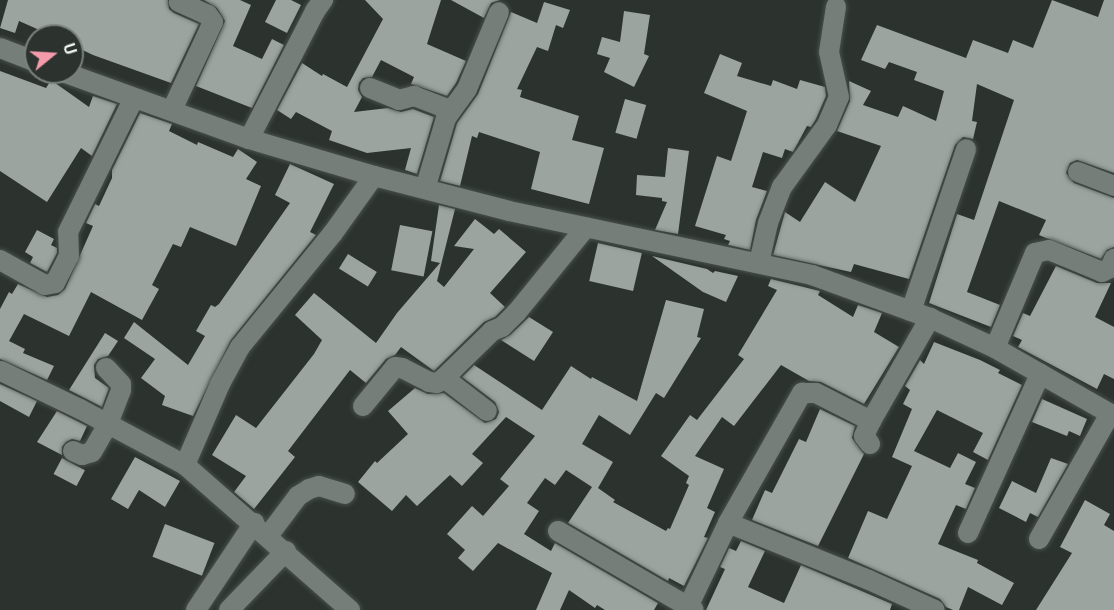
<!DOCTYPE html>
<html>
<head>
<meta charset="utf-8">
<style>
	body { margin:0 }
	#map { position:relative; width:1114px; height:610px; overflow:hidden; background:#2c332e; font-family:Roboto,sans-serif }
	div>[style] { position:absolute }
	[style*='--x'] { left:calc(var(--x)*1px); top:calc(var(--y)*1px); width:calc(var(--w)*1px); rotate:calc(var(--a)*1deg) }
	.building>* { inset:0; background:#9ca49f; transform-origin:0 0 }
	.roads { filter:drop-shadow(0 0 2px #49504c) drop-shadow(0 0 2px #49504c) }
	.street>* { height:20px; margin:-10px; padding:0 10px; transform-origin:10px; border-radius:10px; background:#767e79 }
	span { translate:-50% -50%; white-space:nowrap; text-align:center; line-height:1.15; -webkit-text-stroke:6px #2c332e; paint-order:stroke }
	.north { position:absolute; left:24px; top:24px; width:60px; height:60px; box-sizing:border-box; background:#2c332e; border:2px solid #7b817d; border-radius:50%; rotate:72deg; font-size:16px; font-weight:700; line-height:24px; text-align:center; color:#f2f6f3 }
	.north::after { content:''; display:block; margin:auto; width:21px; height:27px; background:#f39aab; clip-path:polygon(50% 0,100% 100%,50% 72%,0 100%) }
</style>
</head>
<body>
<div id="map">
	<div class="building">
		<div style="clip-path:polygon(8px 0,168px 0,169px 9px,174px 13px,199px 24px,171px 83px,93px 55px,72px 45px,72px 36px,53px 36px,19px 21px,15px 33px,0 28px)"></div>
		<div style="clip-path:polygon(204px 0,240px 0,251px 5px,233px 46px,262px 59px,272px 39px,284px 45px,252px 108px,196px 86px,225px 21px,217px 8px)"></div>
		<div style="clip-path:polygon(276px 0,291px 0,301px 5px,287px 33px,265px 22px)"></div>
		<div style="clip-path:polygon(365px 0,441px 0,427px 44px,466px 61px,456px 83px,447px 96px,411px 84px,414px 77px,381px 60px,372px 77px,363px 78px,359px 83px,358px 90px,362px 97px,354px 112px,388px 108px,401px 112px,413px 109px,434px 117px,417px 174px,405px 170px,411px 148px,367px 153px,329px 140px,332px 131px,296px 112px,291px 119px,277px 110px,302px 63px,322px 76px,323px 74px,347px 87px,383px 19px)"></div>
		<div style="clip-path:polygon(451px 0,500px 0,491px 3px,484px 18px)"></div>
		<div style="clip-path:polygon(1052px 0,1098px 17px,1104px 0,1114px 0,1114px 173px,1077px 160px,1070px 163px,1066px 173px,1074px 183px,1114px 198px,1114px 247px,1107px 250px,1101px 259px,1046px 238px,1039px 235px,1046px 220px,999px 201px,967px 292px,1000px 305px,991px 327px,929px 303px,957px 214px,974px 220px,1014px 100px,977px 84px,972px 121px,977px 122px,973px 139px,963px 137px,955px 145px,909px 279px,854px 264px,851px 272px,773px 255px,785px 212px,800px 222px,825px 182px,855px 202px,881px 146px,837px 131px,850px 101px,849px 81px,871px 91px,863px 105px,898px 117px,903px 106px,936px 121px,944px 91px,914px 80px,917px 72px,889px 62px,885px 69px,861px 60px,877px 25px,966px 58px,973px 40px,1008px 53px,1013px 40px,1033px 48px)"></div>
		<div style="clip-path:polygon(544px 2px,570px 10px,563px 28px,556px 25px,548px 51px,537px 47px,517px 89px,522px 90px,520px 97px,579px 116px,572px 140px,604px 148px,589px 204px,531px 189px,540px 152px,479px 132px,477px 138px,472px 136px,460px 186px,440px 181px,457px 123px,478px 94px,511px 12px,537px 23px)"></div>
		<div style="clip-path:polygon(624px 11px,650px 15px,644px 54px,649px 56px,634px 87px,604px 72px,610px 58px,597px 54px,602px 37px,620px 42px)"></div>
		<div style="clip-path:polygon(720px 54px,742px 63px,737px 76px,771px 86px,773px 80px,797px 89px,800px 80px,825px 87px,826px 96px,816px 119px,811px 127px,807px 126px,793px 152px,785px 149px,782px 158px,763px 152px,752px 187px,767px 191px,756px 220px,750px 250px,728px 245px,730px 241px,724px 239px,726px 235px,695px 226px,717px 156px,731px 161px,747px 111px,704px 93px)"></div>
		<div style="clip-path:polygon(0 71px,46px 88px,51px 80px,89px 107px,93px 96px,117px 104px,92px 156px,81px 148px,47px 202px,0 171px)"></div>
		<div style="left:625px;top:99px;width:22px;height:35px;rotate:16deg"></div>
		<div style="clip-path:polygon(140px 113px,172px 124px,169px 131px,197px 145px,198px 142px,233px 157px,238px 149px,257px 162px,246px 179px,261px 186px,236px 246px,190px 227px,181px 247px,173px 244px,152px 285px,159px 289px,142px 320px,91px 292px,69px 336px,24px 314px,9px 341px,25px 349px,23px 353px,54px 366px,47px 380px,0 359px,0 309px,9px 292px,12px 294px,18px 284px,47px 297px,58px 295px,65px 289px,93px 226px,86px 223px,95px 204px,99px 206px,112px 178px,112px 170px)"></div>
		<div style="clip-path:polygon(668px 148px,689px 151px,678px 234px,655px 230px,667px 202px,662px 201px,662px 198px,636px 195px,637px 175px,665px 177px)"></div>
		<div style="clip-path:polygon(290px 164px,334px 184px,310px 232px,316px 235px,231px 340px,193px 416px,162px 405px,165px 396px,141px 378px,155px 359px,124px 338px,134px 322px,188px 365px,205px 336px,196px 331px,211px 305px,215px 307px,219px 304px,290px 203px,275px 195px)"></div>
		<div style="clip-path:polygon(439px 205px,455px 209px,437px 281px,444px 287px,474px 249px,454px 246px,475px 219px,494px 234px,499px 229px,526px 252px,490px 293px,505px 307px,495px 317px,484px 322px,434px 371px,401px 347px,395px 355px,386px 359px,366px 383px,350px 370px,288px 451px,295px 457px,254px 509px,234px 492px,246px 476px,212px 455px,236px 415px,256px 428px,314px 354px,322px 340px,295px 315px,314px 293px,376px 343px,397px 313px,440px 263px,431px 261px)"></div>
		<div style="left:400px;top:225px;width:33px;height:46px;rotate:11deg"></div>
		<div style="clip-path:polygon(37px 230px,54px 239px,51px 245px,57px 248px,57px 253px,47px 272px,30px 263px,33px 257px,25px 252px)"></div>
		<div style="left:598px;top:243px;width:45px;height:39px;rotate:13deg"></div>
		<div style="left:348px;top:254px;width:34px;height:17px;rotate:32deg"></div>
		<div style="clip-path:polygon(652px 256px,707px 269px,713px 273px,715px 271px,738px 276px,726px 302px,703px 292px)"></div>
		<div style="clip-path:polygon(1056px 266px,1097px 283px,1111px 283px,1095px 317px,1114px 327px,1114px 379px,1104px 374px,1097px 389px,1018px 347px,1022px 340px,1013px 336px,1023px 313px,1030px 316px)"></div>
		<div style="clip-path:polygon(771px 279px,820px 291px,818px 295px,853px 317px,858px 305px,882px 313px,874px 332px,899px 347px,864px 404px,821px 382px,809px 381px,781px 365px,734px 426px,722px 417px,695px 456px,724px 469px,707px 508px,715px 512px,704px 537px,708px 538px,684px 586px,669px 578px,668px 581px,568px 523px,592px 487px,566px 470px,555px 485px,545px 478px,527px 503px,539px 511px,524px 534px,551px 551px,555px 543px,658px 603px,654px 610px,605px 610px,597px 605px,595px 608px,569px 590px,560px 610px,536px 610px,552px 573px,498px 543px,473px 571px,458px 558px,465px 550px,447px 534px,472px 506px,483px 516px,509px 486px,500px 479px,535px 436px,506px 417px,472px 454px,483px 463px,462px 486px,450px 475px,417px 506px,406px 495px,392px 511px,358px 482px,375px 461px,377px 463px,408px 434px,388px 411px,415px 388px,428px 394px,444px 393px,485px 423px,496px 419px,499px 412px,495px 402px,462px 377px,474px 365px,542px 410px,571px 366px,591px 379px,592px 377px,637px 401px,666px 300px,704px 309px,697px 337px,701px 338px,664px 398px,656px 393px,630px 435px,599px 415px,582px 444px,613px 462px,598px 488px,615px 500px,613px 502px,666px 531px,668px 528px,670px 529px,689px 485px,686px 483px,689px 476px,661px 456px,690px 415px,697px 420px,744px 359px,738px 355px,777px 290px,768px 286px)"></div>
		<div style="clip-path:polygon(529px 317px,553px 332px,534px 361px,501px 340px,510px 335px)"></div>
		<div style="clip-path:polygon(105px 333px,118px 341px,108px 356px,98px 359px,94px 365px,95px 378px,109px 388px,102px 407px,69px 390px)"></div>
		<div style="clip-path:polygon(934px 342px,980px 360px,1000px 370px,998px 373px,1022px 385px,988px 460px,973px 452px,983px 433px,937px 410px,914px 451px,950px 468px,958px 453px,976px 462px,965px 484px,975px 488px,966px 509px,956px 505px,938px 544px,978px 560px,977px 563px,1014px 583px,1002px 605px,968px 587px,959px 610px,953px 610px,946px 607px,940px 599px,848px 558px,868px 511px,887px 519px,912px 466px,892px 457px,912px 409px,903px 404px,910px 390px,905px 386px,920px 360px,924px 364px)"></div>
		<div style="clip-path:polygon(0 384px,37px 401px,29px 417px,0 401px)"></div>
		<div style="clip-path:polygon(1042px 399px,1087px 419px,1080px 436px,1069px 431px,1067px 436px,1032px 422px)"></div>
		<div style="clip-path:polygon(820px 409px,855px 426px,852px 438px,864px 454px,818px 546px,752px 520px,765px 490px,772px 493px,799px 439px,806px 442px)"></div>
		<div style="clip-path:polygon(57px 411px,87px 426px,80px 441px,72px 439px,66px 442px,62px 447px,62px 455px,37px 442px)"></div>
		<div style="clip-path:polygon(135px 457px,180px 481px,165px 507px,139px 490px,128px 509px,111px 499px)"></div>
		<div style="left:62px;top:458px;width:26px;height:18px;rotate:28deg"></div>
		<div style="clip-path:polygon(1051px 458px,1068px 464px,1038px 517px,1030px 513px,1026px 522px,999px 508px,1012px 481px,1036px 493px)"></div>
		<div style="clip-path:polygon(1085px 500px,1110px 514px,1104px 525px,1114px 531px,1114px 610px,1036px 610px,1072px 553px,1060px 547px)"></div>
		<div style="left:165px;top:524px;width:53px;height:35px;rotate:21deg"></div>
		<div style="clip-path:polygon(741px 541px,765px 551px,748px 587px,784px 603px,801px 565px,892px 604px,890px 610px,706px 610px,725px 569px,720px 567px,729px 548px,736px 551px)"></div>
	</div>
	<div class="roads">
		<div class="street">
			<div style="--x:0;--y:48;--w:39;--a:21"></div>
			<div style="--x:63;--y:72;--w:198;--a:19.8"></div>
			<div style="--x:249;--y:139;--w:130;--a:16.5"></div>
			<div style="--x:374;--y:176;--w:139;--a:14.5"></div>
			<div style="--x:509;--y:211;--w:310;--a:11.9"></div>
			<div style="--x:812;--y:275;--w:126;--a:20"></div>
			<div style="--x:930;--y:318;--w:72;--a:24.8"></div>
			<div style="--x:995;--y:348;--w:137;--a:29.7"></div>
			<div style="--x:370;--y:88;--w:31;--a:22"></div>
			<div style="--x:399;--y:100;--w:16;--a:-15"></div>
			<div style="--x:414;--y:96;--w:39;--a:21"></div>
			<div style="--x:172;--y:110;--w:97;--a:-65"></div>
			<div style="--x:213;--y:22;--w:9;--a:-126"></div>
			<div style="--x:208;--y:15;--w:32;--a:-156"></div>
			<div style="--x:249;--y:139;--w:144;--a:-62.7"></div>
			<div style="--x:315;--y:11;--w:14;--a:-54"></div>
			<div style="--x:1078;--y:172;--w:39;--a:21"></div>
			<div style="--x:425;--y:189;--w:74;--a:-73.5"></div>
			<div style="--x:446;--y:118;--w:36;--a:-54"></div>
			<div style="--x:467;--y:89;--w:83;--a:-67.4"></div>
			<div style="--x:0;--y:260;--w:51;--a:29.1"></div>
			<div style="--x:45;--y:285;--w:10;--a:-11"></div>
			<div style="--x:55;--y:283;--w:30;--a:-63"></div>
			<div style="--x:69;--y:256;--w:24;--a:-92"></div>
			<div style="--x:68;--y:232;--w:149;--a:-63.8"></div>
			<div style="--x:759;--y:263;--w:41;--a:-77.3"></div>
			<div style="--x:768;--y:223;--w:39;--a:-69"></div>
			<div style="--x:782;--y:187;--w:77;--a:-54"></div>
			<div style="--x:827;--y:125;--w:30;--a:-67"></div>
			<div style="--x:839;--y:97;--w:46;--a:-102.5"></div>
			<div style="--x:829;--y:52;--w:46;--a:-81.2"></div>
			<div style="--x:911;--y:311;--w:171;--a:-71.2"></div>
			<div style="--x:995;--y:348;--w:103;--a:-67.2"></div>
			<div style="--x:1035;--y:253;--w:14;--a:-12"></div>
			<div style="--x:1049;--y:250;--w:57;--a:22.5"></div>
			<div style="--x:1102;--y:272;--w:9;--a:-27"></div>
			<div style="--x:1110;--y:268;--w:10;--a:-66"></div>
			<div style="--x:1;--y:371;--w:88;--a:25.7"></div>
			<div style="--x:80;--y:409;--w:119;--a:28.1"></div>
			<div style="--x:444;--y:378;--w:54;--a:37.5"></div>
			<div style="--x:363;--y:406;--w:50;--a:-50.6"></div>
			<div style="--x:395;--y:367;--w:7;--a:8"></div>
			<div style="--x:402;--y:368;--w:30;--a:27"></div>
			<div style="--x:429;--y:382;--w:8;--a:7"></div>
			<div style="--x:437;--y:383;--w:6;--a:-31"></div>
			<div style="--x:442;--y:380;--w:70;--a:-44.4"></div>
			<div style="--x:492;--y:331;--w:11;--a:-22"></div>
			<div style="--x:502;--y:327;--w:21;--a:-45"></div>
			<div style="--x:517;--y:312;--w:109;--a:-50.9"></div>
			<div style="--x:870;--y:444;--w:10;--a:-127"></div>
			<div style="--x:864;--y:436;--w:17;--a:-65"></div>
			<div style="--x:73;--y:451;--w:10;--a:24"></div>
			<div style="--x:82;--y:455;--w:10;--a:-17"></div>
			<div style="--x:92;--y:452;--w:32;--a:-60"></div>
			<div style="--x:108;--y:424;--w:36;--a:-69"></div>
			<div style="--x:121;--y:390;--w:6;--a:-90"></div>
			<div style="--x:121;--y:384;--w:22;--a:-133"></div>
			<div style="--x:728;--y:523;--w:152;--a:22"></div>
			<div style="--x:869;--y:580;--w:72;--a:24.4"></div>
			<div style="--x:558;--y:531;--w:157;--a:30.2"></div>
			<div style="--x:968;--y:533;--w:175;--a:-65.6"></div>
			<div style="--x:268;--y:536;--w:50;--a:-53.1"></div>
			<div style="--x:298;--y:496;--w:13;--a:-32"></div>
			<div style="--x:309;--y:489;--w:10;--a:-17"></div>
			<div style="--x:319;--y:486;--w:27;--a:17"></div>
			<div style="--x:1039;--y:539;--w:144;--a:-60.4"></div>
			<div style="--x:688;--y:607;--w:93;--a:-64.5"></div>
			<div style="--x:728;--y:523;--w:150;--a:-60.4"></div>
			<div style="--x:802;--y:393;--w:14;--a:0"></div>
			<div style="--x:816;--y:393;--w:62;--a:27"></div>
			<div style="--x:871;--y:421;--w:119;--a:-60.2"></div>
			<div style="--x:196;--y:610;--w:105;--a:-56.3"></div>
			<div style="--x:229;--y:610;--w:82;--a:-46"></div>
			<div style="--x:350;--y:610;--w:220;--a:-138.7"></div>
			<div style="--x:185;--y:465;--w:88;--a:-66.6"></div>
			<div style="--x:220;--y:384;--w:42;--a:-61.6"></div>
			<div style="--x:240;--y:347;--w:147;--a:-50.8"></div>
			<div style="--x:333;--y:233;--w:70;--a:-54.3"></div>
		</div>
	</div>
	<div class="north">U</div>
</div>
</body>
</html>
